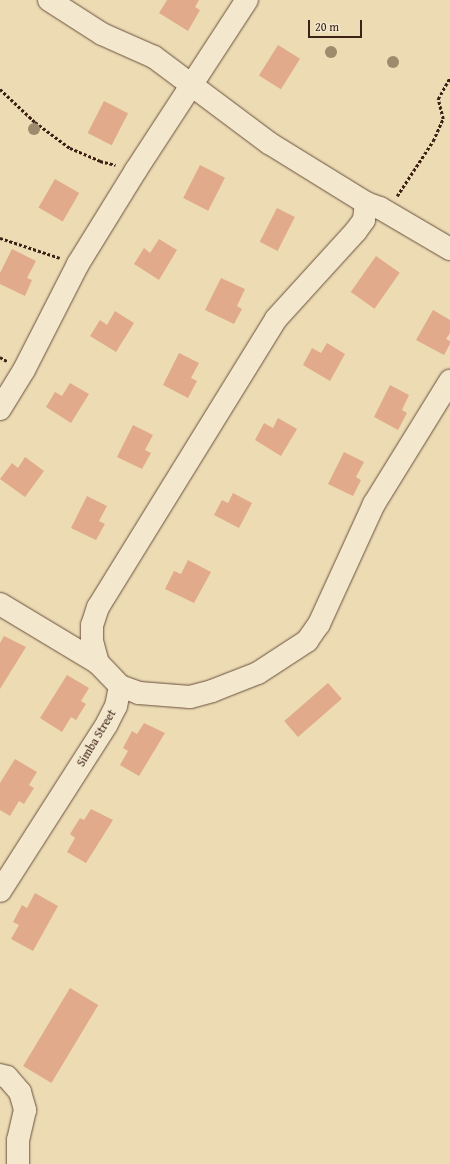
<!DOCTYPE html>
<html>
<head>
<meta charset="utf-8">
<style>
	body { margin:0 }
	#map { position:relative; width:450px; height:1164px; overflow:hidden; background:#ecdbb3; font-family:"Gentium Book Plus",serif }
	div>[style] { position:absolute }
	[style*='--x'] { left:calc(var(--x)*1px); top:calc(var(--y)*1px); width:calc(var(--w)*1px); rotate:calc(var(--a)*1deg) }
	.building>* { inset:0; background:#e1ab8b; transform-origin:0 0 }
	.path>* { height:2.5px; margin-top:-1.25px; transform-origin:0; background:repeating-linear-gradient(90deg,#3e2116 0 3px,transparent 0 5px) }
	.roads { filter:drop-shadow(0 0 1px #6a503d) drop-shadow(0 0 1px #6a503d) }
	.minor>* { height:22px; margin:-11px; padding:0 11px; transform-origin:11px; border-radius:11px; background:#f3e8ce }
	.trees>* { width:12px; height:12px; margin:-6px; border-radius:50%; background:#9e8a6c }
	span { translate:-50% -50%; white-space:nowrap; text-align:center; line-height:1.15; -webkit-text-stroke:3.5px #f3e8ce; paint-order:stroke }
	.street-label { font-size:12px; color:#3e2116 }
	.scale { position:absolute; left:308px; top:20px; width:54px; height:18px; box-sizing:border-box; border:2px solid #3e2116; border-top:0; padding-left:5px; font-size:12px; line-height:14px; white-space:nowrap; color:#3e2116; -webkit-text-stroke:3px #f3e8ce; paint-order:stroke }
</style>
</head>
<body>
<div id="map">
	<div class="building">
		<div style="clip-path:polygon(167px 0,199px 0,195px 7px,200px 10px,188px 31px,159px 13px)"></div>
		<div style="left:278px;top:45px;width:26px;height:36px;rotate:32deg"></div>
		<div style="left:104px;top:101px;width:27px;height:36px;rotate:27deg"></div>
		<div style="left:200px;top:165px;width:28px;height:37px;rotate:27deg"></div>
		<div style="left:55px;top:179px;width:28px;height:33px;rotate:30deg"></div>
		<div style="left:277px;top:208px;width:20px;height:38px;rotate:27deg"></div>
		<div style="clip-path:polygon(159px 239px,177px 250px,159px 280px,134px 264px,144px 248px,150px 253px)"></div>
		<div style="clip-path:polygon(12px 249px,36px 261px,27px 278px,32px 280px,25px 296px,0 284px,0 273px)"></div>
		<div style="left:376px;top:256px;width:29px;height:44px;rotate:35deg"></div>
		<div style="clip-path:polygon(221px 278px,245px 289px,237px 306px,242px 309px,234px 324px,205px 310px)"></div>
		<div style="clip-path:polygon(433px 310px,450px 320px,450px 333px,446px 339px,450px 341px,450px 344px,444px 355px,416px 340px)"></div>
		<div style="clip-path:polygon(115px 311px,134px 323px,116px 352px,90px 336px,100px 320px,107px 325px)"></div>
		<div style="clip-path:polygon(327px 343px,345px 354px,330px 381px,303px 365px,312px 348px,321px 353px)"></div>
		<div style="clip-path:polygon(179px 353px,199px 363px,191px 378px,197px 381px,188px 398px,163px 385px)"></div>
		<div style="clip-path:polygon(70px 383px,89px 394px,71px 423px,46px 407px,55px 392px,62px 396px)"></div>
		<div style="clip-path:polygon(390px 385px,409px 395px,402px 410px,407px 413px,398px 430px,374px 417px)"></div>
		<div style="clip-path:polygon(278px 418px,297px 429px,281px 456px,255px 440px,264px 423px,273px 428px)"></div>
		<div style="clip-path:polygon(133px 425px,153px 435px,145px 450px,151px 453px,142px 469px,117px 457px)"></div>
		<div style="clip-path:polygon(344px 452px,364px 462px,356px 477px,361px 480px,353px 496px,328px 484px)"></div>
		<div style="clip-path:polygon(25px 457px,44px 471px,25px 497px,0 479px,12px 463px,18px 468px)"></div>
		<div style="clip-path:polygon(233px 493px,252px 503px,239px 528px,214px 515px,222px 500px,228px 503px)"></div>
		<div style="clip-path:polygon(87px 496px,107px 506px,99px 521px,105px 524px,96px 540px,71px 528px)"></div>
		<div style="clip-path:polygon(188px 560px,211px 572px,194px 603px,165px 589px,174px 571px,181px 574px)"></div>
		<div style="clip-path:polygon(4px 636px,26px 647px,0 689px,0 643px)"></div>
		<div style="clip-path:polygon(67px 675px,89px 688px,81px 701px,86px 704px,76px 720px,71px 717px,62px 732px,40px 718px)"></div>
		<div style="left:328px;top:683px;width:21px;height:58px;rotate:49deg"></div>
		<div style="clip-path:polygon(144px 723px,165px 733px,139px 776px,120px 765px,128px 751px,123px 748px,132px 731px,137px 734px)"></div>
		<div style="clip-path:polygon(15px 759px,37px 772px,29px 785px,34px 788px,24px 804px,19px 801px,10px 816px,0 810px,0 783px)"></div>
		<div style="clip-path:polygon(91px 809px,113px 820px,86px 863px,67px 852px,75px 838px,70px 834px,80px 818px,84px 820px)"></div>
		<div style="clip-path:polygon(35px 893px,58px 906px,33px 951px,11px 939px,19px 925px,13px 922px,22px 905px,27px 908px)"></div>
		<div style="left:70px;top:988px;width:33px;height:91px;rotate:31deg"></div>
	</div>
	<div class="path">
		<div style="--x:0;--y:89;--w:48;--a:43.3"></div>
		<div style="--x:35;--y:122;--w:44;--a:36.6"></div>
		<div style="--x:70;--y:148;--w:33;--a:23"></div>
		<div style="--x:100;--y:161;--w:16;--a:14"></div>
		<div style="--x:397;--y:196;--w:66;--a:-56.8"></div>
		<div style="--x:433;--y:141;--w:24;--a:-66"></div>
		<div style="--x:443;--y:119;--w:21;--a:-104"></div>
		<div style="--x:438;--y:99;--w:25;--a:-61"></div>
		<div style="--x:0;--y:238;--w:63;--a:18.4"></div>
		<div style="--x:0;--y:357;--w:8;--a:30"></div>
	</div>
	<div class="roads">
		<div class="minor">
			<div style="--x:49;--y:0;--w:63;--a:32.7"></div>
			<div style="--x:102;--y:34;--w:57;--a:23.9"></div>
			<div style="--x:154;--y:57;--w:144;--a:36.8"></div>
			<div style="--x:269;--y:143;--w:114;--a:31.7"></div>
			<div style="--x:366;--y:203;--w:17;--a:97"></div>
			<div style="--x:364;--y:220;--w:14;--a:126"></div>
			<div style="--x:356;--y:231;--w:119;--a:132.3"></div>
			<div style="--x:276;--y:319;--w:339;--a:121.7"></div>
			<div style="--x:98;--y:607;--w:19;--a:108"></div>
			<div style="--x:92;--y:625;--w:16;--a:90"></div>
			<div style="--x:92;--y:641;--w:23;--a:75"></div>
			<div style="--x:366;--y:203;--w:15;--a:20"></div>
			<div style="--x:380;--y:208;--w:81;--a:30.4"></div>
			<div style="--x:0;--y:409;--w:46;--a:-58.4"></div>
			<div style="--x:24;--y:370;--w:119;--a:-63"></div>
			<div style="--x:78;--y:264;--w:110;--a:-58.3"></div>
			<div style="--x:136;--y:170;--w:203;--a:-56.9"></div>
			<div style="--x:0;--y:604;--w:114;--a:31"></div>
			<div style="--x:98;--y:663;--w:32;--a:46"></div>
			<div style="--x:120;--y:686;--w:20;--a:101"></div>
			<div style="--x:116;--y:706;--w:20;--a:117"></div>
			<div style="--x:107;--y:724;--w:198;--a:122.6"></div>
			<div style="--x:120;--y:686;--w:20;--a:20"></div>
			<div style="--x:139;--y:693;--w:51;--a:4.5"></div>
			<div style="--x:190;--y:697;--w:23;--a:-15"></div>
			<div style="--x:212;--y:691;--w:49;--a:-21.4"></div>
			<div style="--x:258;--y:673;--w:59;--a:-33.1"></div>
			<div style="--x:307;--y:641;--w:21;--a:-55"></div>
			<div style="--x:319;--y:624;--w:132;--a:-65.4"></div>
			<div style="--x:374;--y:504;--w:145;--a:-58.3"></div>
			<div style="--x:0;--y:1075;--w:7;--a:16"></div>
			<div style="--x:7;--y:1077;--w:20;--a:49"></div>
			<div style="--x:20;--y:1092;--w:19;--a:74"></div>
			<div style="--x:25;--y:1110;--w:31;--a:103"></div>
			<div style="--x:18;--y:1140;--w:24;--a:90"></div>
		</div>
	</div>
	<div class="trees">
		<div style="left:331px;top:52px"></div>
		<div style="left:393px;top:62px"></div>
		<div style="left:34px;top:129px"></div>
	</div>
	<div class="street-label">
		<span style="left:96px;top:738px;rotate:-59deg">Simba Street</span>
	</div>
	<div class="scale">20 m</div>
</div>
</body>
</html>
